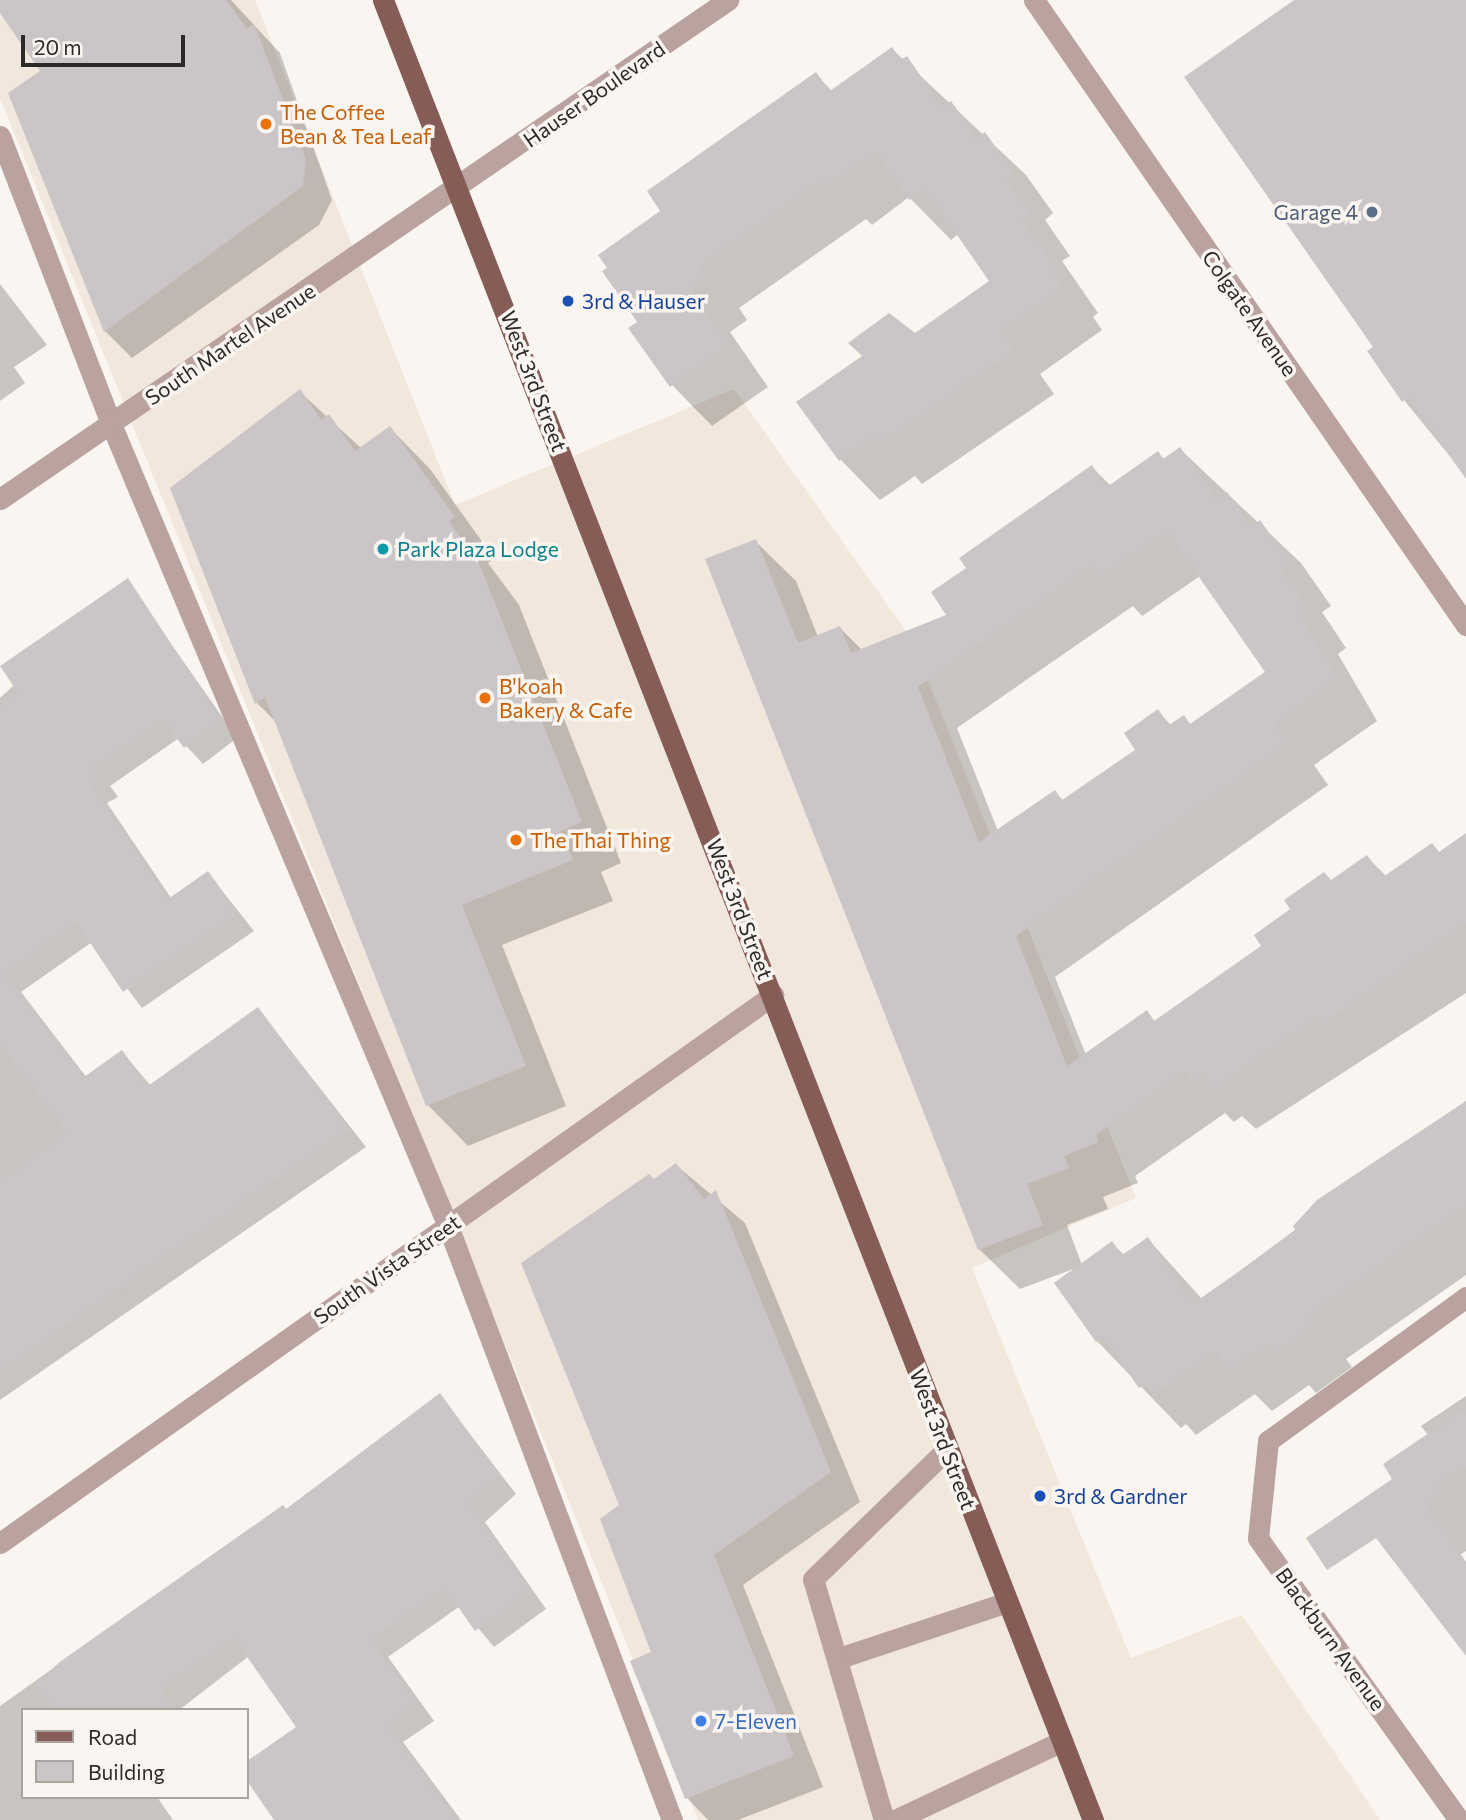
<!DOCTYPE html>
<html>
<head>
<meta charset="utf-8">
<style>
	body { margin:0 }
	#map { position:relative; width:1466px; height:1820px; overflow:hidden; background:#faf5f0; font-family:Commissioner,sans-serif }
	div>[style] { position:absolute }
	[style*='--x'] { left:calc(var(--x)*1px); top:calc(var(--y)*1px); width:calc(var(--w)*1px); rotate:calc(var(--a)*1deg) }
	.built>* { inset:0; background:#f1e7dc }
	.shadow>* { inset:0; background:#0003 }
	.building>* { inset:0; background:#cbc5c8 }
	.minor>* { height:21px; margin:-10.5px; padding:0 10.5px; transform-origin:10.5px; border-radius:10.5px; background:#baa29e }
	.major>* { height:21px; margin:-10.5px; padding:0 10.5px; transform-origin:10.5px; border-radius:10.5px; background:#865d56 }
	.dots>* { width:19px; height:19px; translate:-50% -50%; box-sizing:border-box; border:4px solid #faf5f0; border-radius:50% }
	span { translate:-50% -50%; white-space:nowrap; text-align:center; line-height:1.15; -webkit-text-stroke:7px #faf5f0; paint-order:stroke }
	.street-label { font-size:21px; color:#2c2a29 }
	.food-label { font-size:21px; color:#c56008 }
	.left { translate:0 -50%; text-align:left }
	.service-label { font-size:21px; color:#4e5e75 }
	.right { translate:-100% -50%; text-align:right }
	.transit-label { font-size:21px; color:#164399 }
	.culture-label { font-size:21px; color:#0d838f }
	.shop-label { font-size:21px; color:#366cbe }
	.legend { position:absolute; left:21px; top:1708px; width:228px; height:91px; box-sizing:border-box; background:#faf5f0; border:2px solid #a8a4a0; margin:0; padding:9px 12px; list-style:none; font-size:21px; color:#2c2a29 }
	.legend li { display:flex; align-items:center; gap:14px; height:35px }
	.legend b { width:35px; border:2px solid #a8a4a0 }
	.scale { position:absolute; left:21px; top:35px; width:164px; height:32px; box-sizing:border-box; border:4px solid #2c2a29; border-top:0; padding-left:9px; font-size:21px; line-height:24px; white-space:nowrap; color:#2c2a29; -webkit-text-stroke:5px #faf5f0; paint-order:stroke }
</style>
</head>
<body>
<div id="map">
	<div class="built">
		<div style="clip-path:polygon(0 0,255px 0,455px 505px,734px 389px,911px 638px,1136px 1198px,972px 1268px,1131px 1658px,1242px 1615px,1380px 1820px,698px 1820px,0 98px)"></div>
	</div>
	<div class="shadow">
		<div style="clip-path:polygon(0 0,231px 0,280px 53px,332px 200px,319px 225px,132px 358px,105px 331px,10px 94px,43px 71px,0 10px)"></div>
		<div style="clip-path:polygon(1297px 0,1466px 0,1466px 476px,1404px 400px,1375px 347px)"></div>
		<div style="clip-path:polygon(892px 49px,1026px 175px,1053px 213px,1045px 220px,1070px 256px,1062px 261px,1098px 313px,1093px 317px,1102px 330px,1040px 374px,1054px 394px,922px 484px,915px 476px,880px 500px,840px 459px,915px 335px,991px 282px,958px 234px,951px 240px,909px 197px,872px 225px,866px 219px,739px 308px,747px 320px,730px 332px,768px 387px,712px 426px,672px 385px,640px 322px,663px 211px,815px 74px,832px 91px)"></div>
		<div style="clip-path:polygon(0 284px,47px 345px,14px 367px,25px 383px,0 401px)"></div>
		<div style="clip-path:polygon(299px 391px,362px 449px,390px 428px,430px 469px,494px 558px,488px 563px,519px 605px,621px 863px,601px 872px,613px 901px,502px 945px,566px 1106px,468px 1146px,428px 1105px,277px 723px,257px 703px,172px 489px)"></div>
		<div style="clip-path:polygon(evenodd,1180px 449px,1301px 563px,1331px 606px,1322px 612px,1346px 648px,1338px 654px,1377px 721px,1314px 765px,1328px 785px,1055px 977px,1086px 1055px,1147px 1013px,1156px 1022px,1264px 946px,1367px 857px,1387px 877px,1440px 853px,1466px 850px,1466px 993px,1256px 1129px,1242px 1116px,1234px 1122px,1225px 1113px,1135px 1176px,1138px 1183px,1103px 1197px,1108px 1209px,1067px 1225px,1082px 1265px,1112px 1243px,1125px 1256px,1148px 1239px,1202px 1299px,1466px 1103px,1466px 1275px,1346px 1359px,1352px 1367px,1316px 1393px,1309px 1385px,1272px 1411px,1255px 1394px,1196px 1435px,1186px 1424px,1181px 1428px,1097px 1341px,1076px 1268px,1020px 1289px,979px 1249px,755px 541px,796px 581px,818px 637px,840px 628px,862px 650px,949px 616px,968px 568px,1092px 467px,1111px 486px,1158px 453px,1165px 460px,1180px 449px,1200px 576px,1267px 673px,1191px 725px,1184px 717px,1172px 726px,1158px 712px,1138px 750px,1064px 801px,1055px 793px,998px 831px,957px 728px,1133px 606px,1142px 616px,1200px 576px)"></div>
		<div style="clip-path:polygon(127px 581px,237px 738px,203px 764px,179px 738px,110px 786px,118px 797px,107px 803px,171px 898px,208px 873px,254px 931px,142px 1008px,92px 942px,21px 992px,87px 1078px,122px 1052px,151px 1086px,258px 1009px,366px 1147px,0 1400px,0 698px)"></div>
		<div style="clip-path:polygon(676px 1165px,745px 1223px,860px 1502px,743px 1585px,823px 1787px,738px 1820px,708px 1820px,687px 1798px,621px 1506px,654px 1182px)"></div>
		<div style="clip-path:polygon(440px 1395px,516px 1494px,485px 1522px,546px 1609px,494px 1647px,460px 1606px,388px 1657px,434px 1721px,403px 1742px,461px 1820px,276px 1820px,247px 1778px,247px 1764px,299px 1727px,249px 1656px,179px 1710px,23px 1710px,23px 1797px,157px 1797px,173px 1820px,0 1820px,0 1706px,217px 1552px,287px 1511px)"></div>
		<div style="clip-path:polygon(1466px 1396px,1466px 1551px,1421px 1581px,1395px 1480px,1428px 1435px,1421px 1426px)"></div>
	</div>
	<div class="building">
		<div style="clip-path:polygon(0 0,226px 0,247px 29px,254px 24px,306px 159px,303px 186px,104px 332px,8px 93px,40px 71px,0 13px)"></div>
		<div style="clip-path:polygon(1294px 0,1466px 0,1466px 479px,1408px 397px,1402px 402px,1367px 351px,1373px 347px,1184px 77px)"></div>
		<div style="clip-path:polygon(892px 47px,901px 60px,907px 56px,942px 107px,951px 101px,977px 138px,985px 132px,1013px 172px,1006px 178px,1031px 214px,1023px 220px,1059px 272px,1054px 276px,1063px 289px,1000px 332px,1014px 352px,880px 444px,874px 436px,839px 461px,796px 402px,862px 356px,848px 343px,889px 313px,915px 333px,989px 281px,925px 189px,909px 200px,875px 152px,830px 185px,825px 179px,699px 267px,708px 278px,691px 290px,729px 345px,670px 387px,628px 328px,637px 322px,602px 271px,607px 268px,598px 255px,660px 211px,647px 191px,816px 72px,830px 91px)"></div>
		<div style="clip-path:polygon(300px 389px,321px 420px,329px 414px,355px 451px,390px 426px,455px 517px,449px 521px,479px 563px,582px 822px,561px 831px,573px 860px,462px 905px,526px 1066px,426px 1106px,265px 697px,255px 704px,170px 488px)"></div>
		<div style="clip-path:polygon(evenodd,1180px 447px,1217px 499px,1227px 492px,1251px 527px,1260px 520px,1292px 565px,1283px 571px,1307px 607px,1299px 613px,1338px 680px,1275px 724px,1289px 744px,1016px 936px,1067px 1066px,1147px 1010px,1154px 1021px,1261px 946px,1254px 935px,1290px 909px,1284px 900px,1324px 872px,1331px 880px,1367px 855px,1383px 877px,1432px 843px,1439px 852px,1466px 833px,1466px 924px,1321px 1026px,1316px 1018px,1214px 1090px,1203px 1074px,1192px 1082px,1185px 1072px,1096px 1135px,1098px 1142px,1064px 1156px,1069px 1168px,1027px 1184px,1043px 1225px,978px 1250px,705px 559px,756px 539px,798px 643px,840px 626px,851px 653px,946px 615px,931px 592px,966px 568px,959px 558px,1092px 465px,1107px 487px,1158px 451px,1163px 459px,1180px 447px,1167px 531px,1265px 672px,1190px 724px,1184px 715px,1169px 725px,1158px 709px,1124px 733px,1135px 750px,1062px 800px,1055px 790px,979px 842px,918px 687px,1093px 566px,1101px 577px,1167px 531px)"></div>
		<div style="clip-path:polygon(128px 578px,221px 720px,184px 748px,163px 720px,94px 768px,101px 779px,91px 785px,168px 899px,208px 871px,238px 913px,123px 992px,77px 923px,5px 973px,84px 1077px,122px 1050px,148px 1086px,258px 1007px,349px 1129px,0 1372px,0 1180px,67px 1133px,0 1045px,0 705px,18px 693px,0 666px)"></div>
		<div style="clip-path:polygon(1466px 1101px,1466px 1206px,1307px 1318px,1313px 1326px,1274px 1354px,1268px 1345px,1230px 1372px,1216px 1352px,1154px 1395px,1146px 1384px,1139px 1388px,1103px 1337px,1096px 1342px,1054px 1283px,1112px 1241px,1122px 1255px,1148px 1237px,1194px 1303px,1296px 1231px,1293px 1226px,1317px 1200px)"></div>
		<div style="clip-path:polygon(676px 1163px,704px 1199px,716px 1190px,831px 1472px,714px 1555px,794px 1756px,685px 1799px,630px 1661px,651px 1652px,600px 1519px,619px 1505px,521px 1263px,649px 1174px,654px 1179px)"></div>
		<div style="clip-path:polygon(440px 1393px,500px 1476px,470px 1504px,531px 1591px,475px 1631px,445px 1588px,372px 1640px,418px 1703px,387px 1725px,458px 1820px,274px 1820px,247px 1781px,247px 1761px,296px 1727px,234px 1638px,162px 1689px,176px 1710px,53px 1710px,35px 1684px,61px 1661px,283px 1505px,286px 1509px)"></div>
		<div style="clip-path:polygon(1466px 1408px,1466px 1467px,1438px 1486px,1443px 1495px,1427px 1506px,1466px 1562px,1466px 1656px,1376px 1538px,1327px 1570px,1306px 1538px,1392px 1479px,1383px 1464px)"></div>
	</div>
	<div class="minor">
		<div style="--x:1034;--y:0;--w:760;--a:55.35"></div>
		<div style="--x:0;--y:136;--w:309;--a:68.9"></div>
		<div style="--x:111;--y:424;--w:870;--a:67.21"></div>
		<div style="--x:448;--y:1226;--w:635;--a:69.34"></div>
		<div style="--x:0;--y:499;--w:883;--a:-34.43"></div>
		<div style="--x:0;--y:1543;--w:948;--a:-35.33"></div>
		<div style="--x:839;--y:1658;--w:177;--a:-18.4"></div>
		<div style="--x:884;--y:1820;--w:251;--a:-106.4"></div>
		<div style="--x:813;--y:1579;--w:187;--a:-44.1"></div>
		<div style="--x:895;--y:1820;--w:185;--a:-25.3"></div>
		<div style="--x:1459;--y:1820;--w:346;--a:-125.5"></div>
		<div style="--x:1258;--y:1538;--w:98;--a:-84.1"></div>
		<div style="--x:1268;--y:1441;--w:245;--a:-36"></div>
	</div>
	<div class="major">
		<div style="--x:383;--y:0;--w:1954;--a:68.69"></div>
	</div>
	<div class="dots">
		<div style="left:266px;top:124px;background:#e8710a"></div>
		<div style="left:1372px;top:212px;background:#5c6f8a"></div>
		<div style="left:568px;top:301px;background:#1a4fb4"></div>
		<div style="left:383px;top:549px;background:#0f9aa8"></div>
		<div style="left:485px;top:698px;background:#e8710a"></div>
		<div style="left:516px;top:840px;background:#e8710a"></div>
		<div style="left:1040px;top:1496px;background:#1a4fb4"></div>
		<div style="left:701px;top:1721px;background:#3f7fe0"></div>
	</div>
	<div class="street-label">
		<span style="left:594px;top:94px;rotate:-35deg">Hauser Boulevard</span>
		<span style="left:1250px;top:313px;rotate:55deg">Colgate Avenue</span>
		<span style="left:230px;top:344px;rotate:-34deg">South Martel Avenue</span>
		<span style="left:534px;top:381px;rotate:69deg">West 3rd Street</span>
		<span style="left:740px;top:909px;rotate:69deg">West 3rd Street</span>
		<span style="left:387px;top:1269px;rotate:-35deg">South Vista Street</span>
		<span style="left:943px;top:1439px;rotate:69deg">West 3rd Street</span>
		<span style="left:1331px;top:1639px;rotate:54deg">Blackburn Avenue</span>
	</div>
	<div class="food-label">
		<span class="left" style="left:280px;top:124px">The Coffee<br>Bean &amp; Tea Leaf</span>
		<span class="left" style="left:499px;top:698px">B'koah<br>Bakery &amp; Cafe</span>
		<span class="left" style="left:530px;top:840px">The Thai Thing</span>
	</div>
	<div class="service-label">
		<span class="right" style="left:1358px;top:212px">Garage 4</span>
	</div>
	<div class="transit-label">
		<span class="left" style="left:582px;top:301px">3rd &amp; Hauser</span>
		<span class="left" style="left:1054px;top:1496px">3rd &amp; Gardner</span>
	</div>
	<div class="culture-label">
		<span class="left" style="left:397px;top:549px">Park Plaza Lodge</span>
	</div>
	<div class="shop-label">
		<span class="left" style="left:715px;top:1721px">7-Eleven</span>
	</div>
	<ul class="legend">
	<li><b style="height:9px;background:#865d56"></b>Road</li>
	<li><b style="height:19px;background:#cbc5c8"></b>Building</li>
	</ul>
	<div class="scale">20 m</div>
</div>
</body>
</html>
